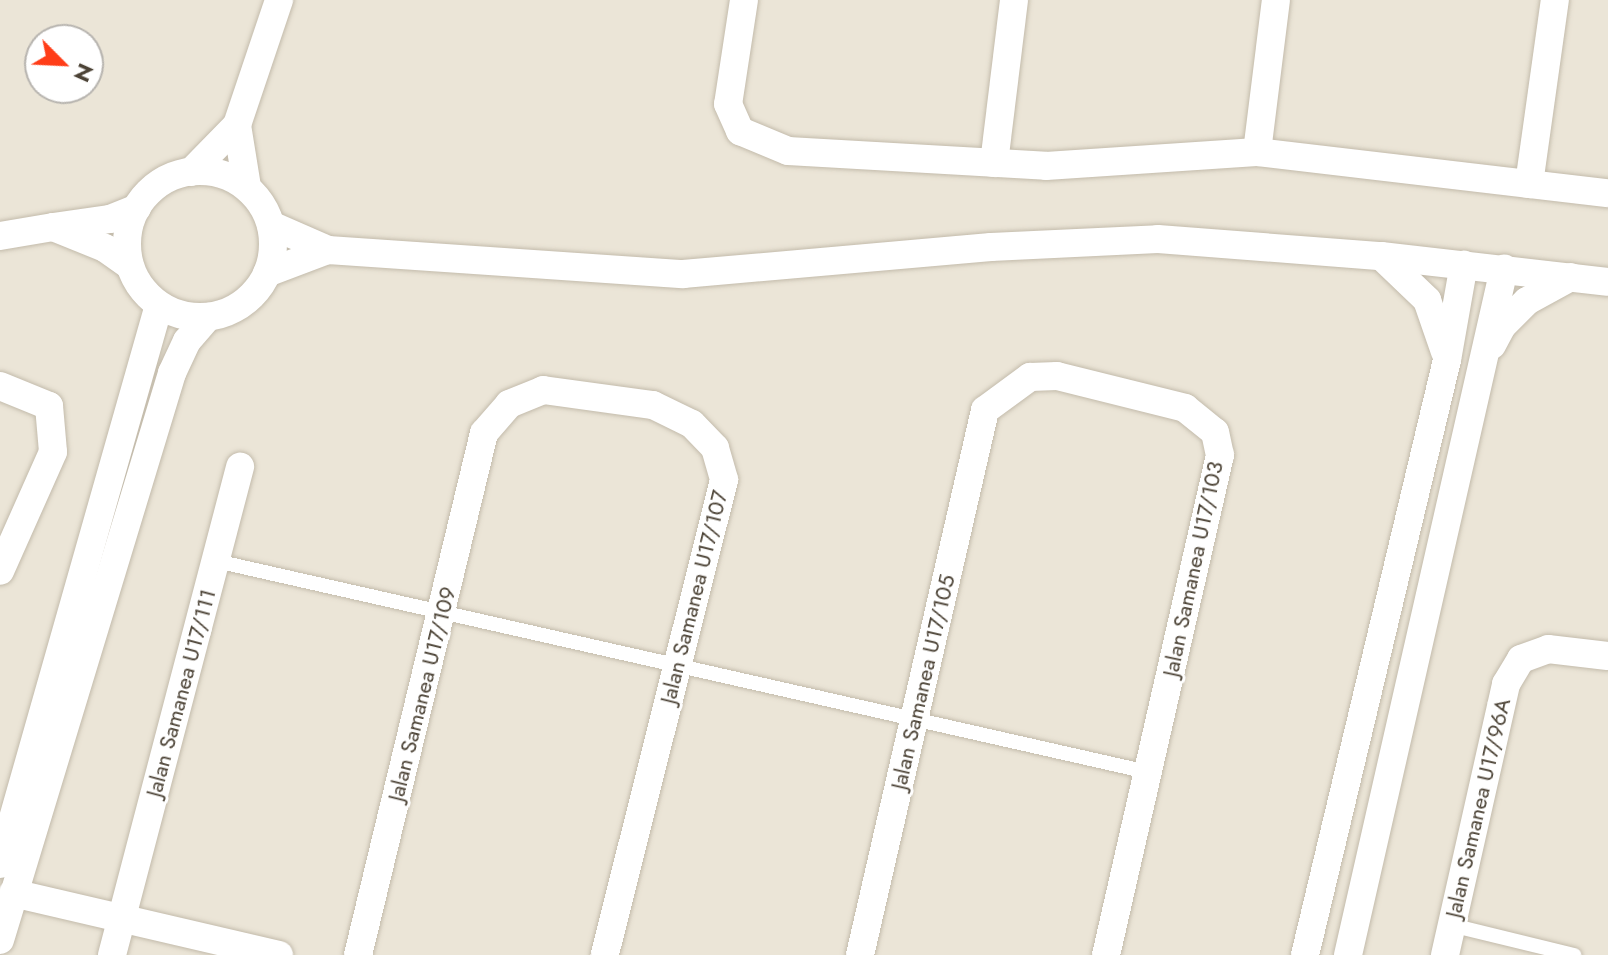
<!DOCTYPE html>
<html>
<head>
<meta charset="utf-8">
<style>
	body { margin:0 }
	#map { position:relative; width:1608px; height:955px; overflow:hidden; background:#f6f3e9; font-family:Jost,sans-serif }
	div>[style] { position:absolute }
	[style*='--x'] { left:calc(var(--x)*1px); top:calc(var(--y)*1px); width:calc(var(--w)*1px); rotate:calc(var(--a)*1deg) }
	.residential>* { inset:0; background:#ebe5d7 }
	.roads { filter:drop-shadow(0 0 2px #c3bbab) drop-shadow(0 0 2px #c3bbab) }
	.lane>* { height:14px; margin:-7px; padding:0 7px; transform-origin:7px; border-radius:7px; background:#fff }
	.street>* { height:28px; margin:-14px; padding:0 14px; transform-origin:14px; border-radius:14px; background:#fff }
	.street>.ring { margin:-14px; padding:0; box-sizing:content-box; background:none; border:28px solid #fff; border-radius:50% }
	span { translate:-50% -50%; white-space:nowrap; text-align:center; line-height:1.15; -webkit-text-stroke:6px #fff; paint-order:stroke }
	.street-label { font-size:22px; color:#4c4336 }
	.north { position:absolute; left:24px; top:24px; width:80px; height:80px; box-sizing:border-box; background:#fff; border:2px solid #b7b4af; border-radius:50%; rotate:114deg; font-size:22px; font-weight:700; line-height:32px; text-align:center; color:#4c4336 }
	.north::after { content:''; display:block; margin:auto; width:28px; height:36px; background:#ff3d18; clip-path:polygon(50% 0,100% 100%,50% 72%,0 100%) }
</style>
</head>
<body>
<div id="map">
	<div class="residential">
		<div style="clip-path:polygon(evenodd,0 0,1608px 0,1608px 955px,0 955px,0 0,40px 40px,88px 40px,88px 88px,40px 88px,40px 40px)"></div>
	</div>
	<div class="roads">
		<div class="lane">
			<div style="--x:216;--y:561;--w:956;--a:12.76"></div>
			<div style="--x:1451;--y:925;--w:127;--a:13.7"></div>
		</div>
		<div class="street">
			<div style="--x:744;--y:0;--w:105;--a:98.7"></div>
			<div style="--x:728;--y:104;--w:30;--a:66"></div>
			<div style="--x:740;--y:131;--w:52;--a:22.6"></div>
			<div style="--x:788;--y:151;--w:258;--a:3.3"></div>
			<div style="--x:1046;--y:166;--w:211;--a:-3.8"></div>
			<div style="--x:1257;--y:152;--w:353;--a:6.7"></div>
			<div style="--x:237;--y:125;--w:132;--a:-71.4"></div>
			<div style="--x:1257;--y:152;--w:153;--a:-82.9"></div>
			<div style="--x:994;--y:163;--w:164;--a:-83"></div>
			<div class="ring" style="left:127px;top:171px;width:118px;height:118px"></div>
			<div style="--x:191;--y:172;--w:66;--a:-45.6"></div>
			<div style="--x:237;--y:125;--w:63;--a:80.8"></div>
			<div style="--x:1529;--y:184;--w:186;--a:-82"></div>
			<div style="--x:0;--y:236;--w:54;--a:-9.6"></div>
			<div style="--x:328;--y:250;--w:356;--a:3.9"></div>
			<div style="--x:683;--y:274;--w:309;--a:-5"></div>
			<div style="--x:991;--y:247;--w:167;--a:-2.7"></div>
			<div style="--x:1158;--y:239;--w:224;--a:4.4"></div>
			<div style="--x:1381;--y:256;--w:228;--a:6.5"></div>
			<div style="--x:1381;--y:256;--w:64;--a:43.7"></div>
			<div style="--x:1427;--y:300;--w:55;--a:70.9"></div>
			<div style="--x:129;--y:265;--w:29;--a:-145"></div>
			<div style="--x:105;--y:248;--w:56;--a:-158"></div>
			<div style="--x:53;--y:227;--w:58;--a:-8"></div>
			<div style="--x:110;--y:219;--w:29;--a:-22"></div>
			<div style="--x:267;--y:273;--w:65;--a:-20.7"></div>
			<div style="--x:328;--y:250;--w:62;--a:-156.3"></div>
			<div style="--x:1492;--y:345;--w:21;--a:-62"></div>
			<div style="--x:1502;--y:326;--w:35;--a:-45"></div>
			<div style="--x:1527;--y:301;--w:50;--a:-28.6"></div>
			<div style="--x:0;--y:386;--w:53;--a:22.2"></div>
			<div style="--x:49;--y:406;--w:46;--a:85"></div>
			<div style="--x:53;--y:452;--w:130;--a:114"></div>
			<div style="--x:0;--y:864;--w:581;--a:-74.12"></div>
			<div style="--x:13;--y:893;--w:273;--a:13.1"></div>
			<div style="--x:0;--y:940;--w:593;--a:-73.12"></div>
			<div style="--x:172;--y:373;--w:35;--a:-65"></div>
			<div style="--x:187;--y:341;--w:32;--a:-49"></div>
			<div style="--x:112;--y:955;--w:505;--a:-75.3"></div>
			<div style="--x:358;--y:955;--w:537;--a:-76.43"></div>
			<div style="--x:484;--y:433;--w:38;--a:-49"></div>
			<div style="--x:509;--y:404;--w:37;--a:-22"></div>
			<div style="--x:543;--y:390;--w:111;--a:7.8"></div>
			<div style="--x:653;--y:405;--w:43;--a:26"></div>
			<div style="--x:692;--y:424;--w:33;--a:46"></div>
			<div style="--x:715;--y:448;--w:33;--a:74"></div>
			<div style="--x:724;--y:480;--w:490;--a:104.1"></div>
			<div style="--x:860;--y:955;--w:559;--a:-77.08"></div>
			<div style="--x:985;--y:410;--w:56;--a:-36.3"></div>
			<div style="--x:1030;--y:377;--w:27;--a:-2"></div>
			<div style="--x:1057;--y:376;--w:132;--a:14"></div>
			<div style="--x:1185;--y:408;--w:38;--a:39"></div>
			<div style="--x:1215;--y:432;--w:24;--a:78"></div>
			<div style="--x:1220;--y:455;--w:513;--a:102.84"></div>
			<div style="--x:1305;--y:955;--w:612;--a:-76.58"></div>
			<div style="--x:1447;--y:360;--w:97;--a:-80"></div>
			<div style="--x:1348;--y:955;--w:704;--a:-77.19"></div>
			<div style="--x:1445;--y:955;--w:278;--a:-77.3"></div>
			<div style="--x:1506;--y:684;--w:29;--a:-59"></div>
			<div style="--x:1521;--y:659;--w:29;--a:-20"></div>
			<div style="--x:1548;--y:649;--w:60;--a:6.7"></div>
		</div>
	</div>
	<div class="street-label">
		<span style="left:1193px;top:569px;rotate:-78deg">Jalan Samanea U17/103</span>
		<span style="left:694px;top:597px;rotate:-76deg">Jalan Samanea U17/107</span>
		<span style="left:923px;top:682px;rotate:-77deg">Jalan Samanea U17/105</span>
		<span style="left:181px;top:693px;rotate:-75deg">Jalan Samanea U17/111</span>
		<span style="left:422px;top:694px;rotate:-76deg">Jalan Samanea U17/109</span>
		<span style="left:1478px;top:808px;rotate:-77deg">Jalan Samanea U17/96A</span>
	</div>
	<div class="north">N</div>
</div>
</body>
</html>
